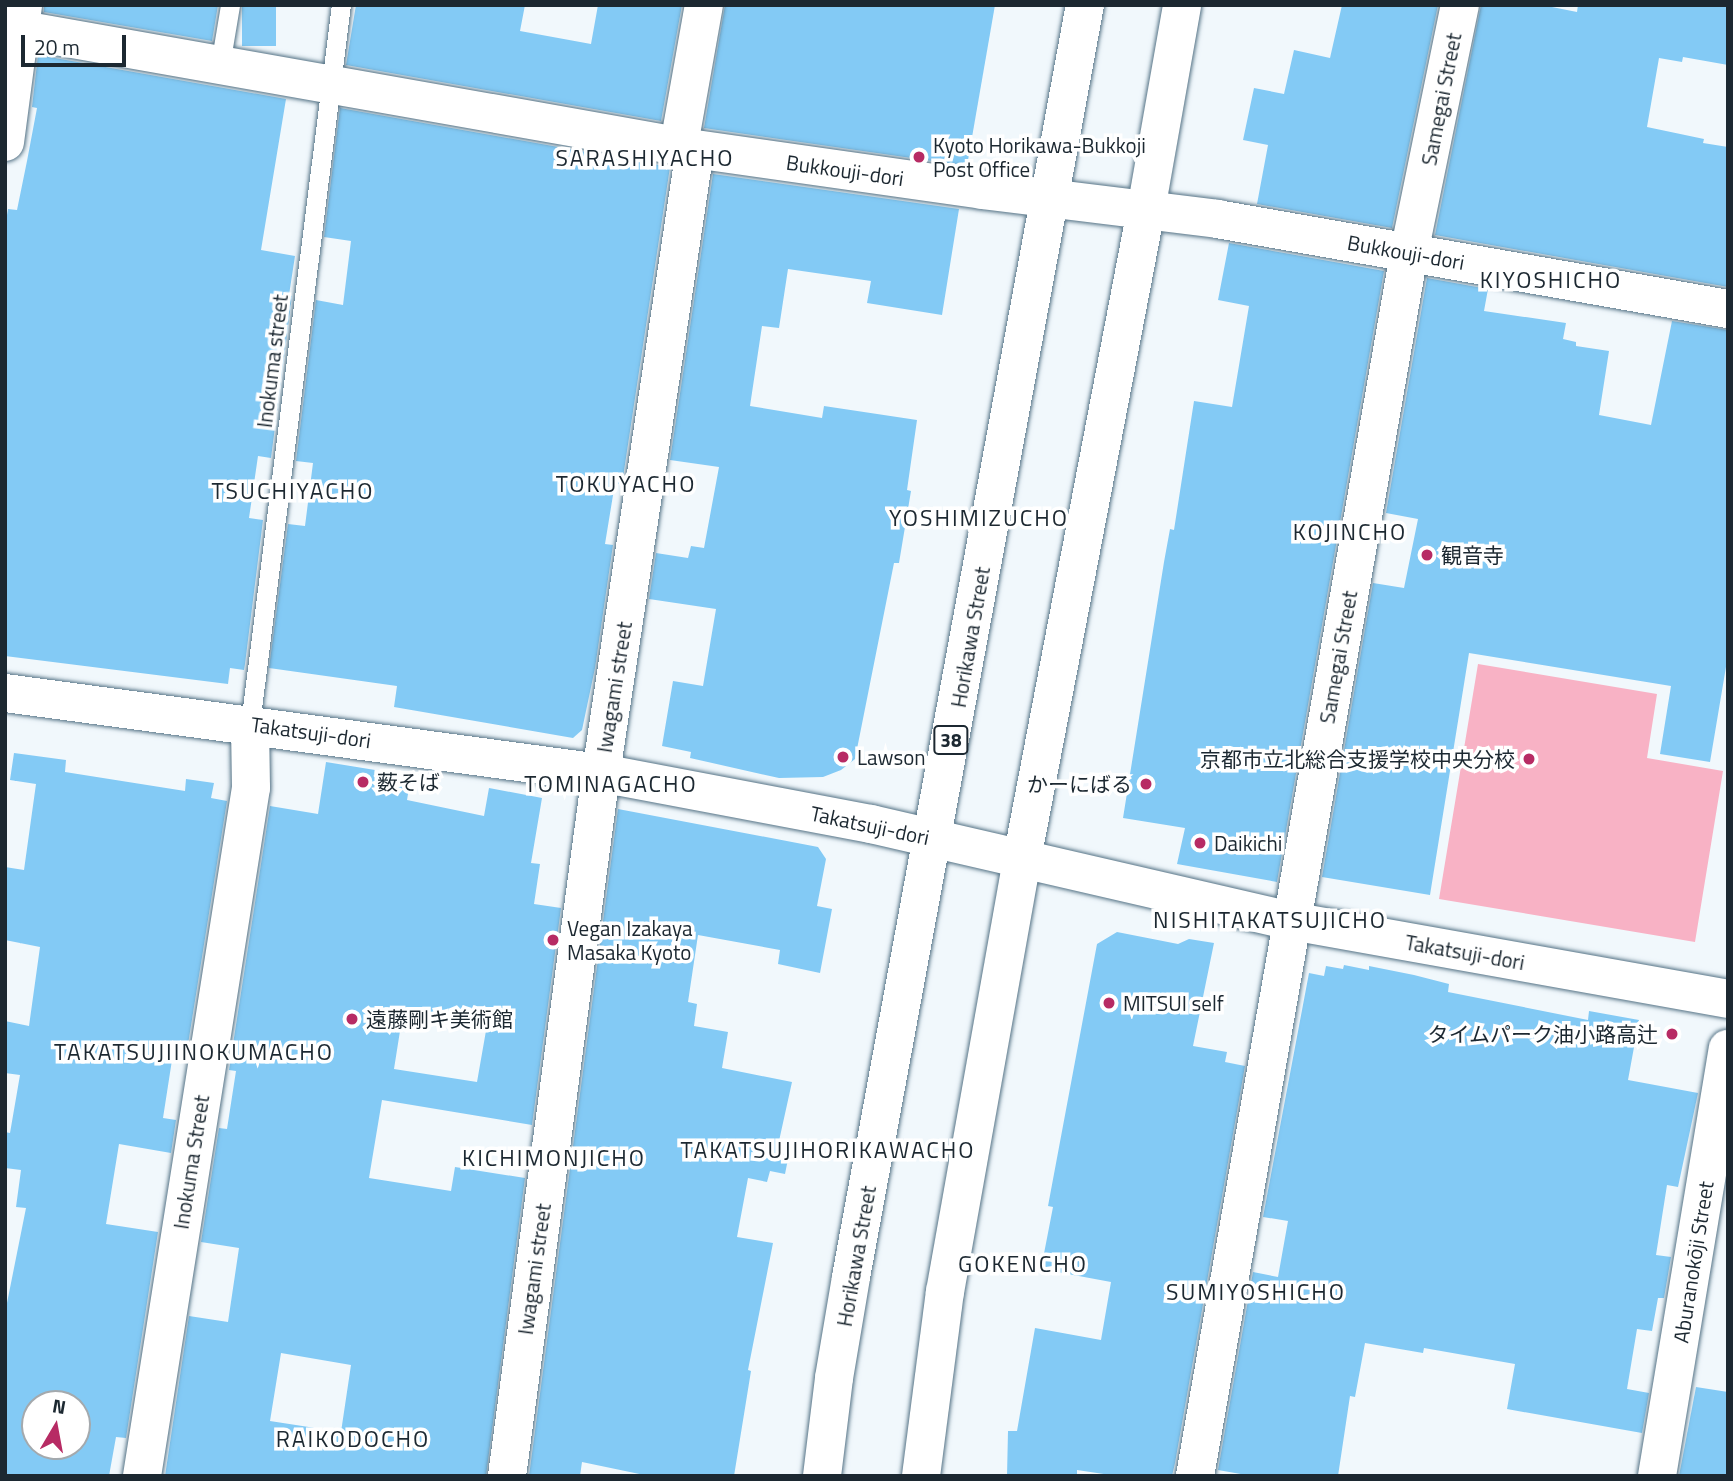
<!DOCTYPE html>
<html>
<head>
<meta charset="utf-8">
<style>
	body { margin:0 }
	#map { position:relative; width:1733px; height:1481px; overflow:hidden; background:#f1f8fc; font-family:"Titillium Web","Noto Sans JP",sans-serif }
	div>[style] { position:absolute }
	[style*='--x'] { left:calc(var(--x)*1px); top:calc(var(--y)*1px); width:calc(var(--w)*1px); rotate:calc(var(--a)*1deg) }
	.green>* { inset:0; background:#f8b2c5 }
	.building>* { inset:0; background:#83caf5; transform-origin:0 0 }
	.roads { filter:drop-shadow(0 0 2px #557386) drop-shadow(0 0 2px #557386) }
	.lane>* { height:19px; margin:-9.5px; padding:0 9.5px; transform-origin:9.5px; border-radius:9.5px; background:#fff }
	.street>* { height:38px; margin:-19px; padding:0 19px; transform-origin:19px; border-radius:19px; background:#fff }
	.secondary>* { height:38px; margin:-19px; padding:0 19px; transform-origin:19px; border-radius:19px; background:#fff }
	.primary>* { height:38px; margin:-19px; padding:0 19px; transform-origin:19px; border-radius:19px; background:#fff }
	.dots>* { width:19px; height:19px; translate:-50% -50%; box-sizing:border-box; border:4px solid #fff; border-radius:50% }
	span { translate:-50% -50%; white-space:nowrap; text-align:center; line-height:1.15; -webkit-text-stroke:7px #fff; paint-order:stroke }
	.shield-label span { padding:2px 5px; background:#fff; border:2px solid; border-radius:5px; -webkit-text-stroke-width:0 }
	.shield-label { font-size:19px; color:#1c2831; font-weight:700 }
	.street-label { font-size:21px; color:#1c2831 }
	.poi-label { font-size:21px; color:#1c2831 }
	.left { translate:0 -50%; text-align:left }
	.right { translate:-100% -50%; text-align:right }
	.neighbourhood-label { font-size:23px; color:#1c2831; letter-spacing:2px }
	.frame { position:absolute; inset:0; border:7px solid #1c2831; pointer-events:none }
	.north { position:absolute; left:21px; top:1390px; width:70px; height:70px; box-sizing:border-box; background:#fff; border:2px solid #a4a9ad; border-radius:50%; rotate:10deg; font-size:19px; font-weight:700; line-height:28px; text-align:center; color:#1c2831 }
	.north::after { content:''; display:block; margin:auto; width:24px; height:32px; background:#b72b64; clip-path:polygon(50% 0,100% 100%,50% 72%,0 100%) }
	.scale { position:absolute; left:21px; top:35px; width:105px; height:32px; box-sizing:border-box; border:4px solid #1c2831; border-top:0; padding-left:9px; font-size:21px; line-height:24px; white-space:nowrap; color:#1c2831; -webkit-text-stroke:5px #fff; paint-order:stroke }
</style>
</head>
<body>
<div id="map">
	<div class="green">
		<div style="clip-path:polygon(1478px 664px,1657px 694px,1647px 758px,1723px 771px,1695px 942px,1439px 899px)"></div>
	</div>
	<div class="building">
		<div style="clip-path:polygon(44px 5px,218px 5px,212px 41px,44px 12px)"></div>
		<div style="left:242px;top:5px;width:34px;height:41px"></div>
		<div style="clip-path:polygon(356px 5px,525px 5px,520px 31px,591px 44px,598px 5px,682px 5px,661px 121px,346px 65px)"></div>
		<div style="clip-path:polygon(725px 5px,995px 5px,967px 166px,704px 128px)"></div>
		<div style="clip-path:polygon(1342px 5px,1438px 5px,1392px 228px,1257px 204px,1268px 145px,1243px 140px,1254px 88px,1284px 94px,1294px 50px,1330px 58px)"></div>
		<div style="clip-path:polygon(1481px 5px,1542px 5px,1577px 12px,1578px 5px,1728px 5px,1728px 65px,1683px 57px,1682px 62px,1659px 58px,1647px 127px,1704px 139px,1703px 143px,1728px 147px,1728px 287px,1435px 235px)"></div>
		<div style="clip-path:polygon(38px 55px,286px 99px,261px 250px,295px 256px,289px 295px,292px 296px,271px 458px,258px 456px,249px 518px,263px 520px,245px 664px,244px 670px,230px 668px,228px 684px,5px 656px,5px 227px,8px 209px,17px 210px,27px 161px,37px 108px,32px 107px)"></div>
		<div style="clip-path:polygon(340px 108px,670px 167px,622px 484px,615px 483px,605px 544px,613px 545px,595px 668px,582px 730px,573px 738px,394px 707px,397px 686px,269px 668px,288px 524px,305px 526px,313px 463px,296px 461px,316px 300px,343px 305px,351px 241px,324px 237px)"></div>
		<div style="clip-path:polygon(713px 174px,959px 209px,942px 315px,867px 303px,871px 281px,788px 269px,779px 328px,762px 326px,750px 406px,822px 418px,824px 406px,917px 420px,907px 490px,911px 491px,899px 563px,894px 563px,855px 759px,841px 770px,823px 777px,779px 778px,690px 758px,691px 752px,662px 746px,673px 681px,703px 686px,716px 609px,649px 599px,656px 553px,688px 558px,691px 546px,704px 548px,719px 467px,670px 460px)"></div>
		<div style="clip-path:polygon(1229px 243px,1384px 271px,1277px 882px,1177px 864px,1185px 828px,1123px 818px,1164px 562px,1170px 529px,1174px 530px,1194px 401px,1232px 407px,1249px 306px,1218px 300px)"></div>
		<div style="clip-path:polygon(1427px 278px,1488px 289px,1484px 311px,1566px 323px,1563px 339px,1576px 342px,1576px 346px,1609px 351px,1599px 415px,1651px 425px,1672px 321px,1728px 330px,1728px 655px,1710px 762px,1660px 754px,1671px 686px,1469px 653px,1430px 895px,1322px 877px,1373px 583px,1404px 588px,1418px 519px,1386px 513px)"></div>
		<div style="clip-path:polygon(evenodd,14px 753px,66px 760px,65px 772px,185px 791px,186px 779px,214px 783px,211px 798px,227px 801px,185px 1063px,172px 1060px,163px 1118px,176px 1120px,171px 1153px,119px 1144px,106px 1224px,158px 1232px,126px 1438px,116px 1437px,109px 1476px,5px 1476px,5px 1313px,26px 1208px,16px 1207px,21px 1170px,5px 1168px,5px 1132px,10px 1133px,20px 1075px,5px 1073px,5px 1021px,29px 1026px,40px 947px,5px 940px,5px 867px,24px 870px,36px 784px,10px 780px,14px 753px,35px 1404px,77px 1404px,77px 1446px,35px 1446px,35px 1404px)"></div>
		<div style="clip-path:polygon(evenodd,326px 762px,375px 770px,374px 776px,410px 782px,407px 800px,484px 816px,489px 788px,542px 798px,531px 863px,540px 864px,534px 904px,561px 908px,532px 1125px,382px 1100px,369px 1178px,451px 1191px,455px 1167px,525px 1178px,486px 1476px,165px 1476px,189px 1316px,228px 1322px,239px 1248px,201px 1242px,219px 1128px,227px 1129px,236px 1071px,229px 1070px,270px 806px,318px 814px,326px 762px,403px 1012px,487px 1025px,477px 1082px,394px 1069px,403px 1012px,326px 762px,281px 1353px,351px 1365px,341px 1432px,270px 1421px,281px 1353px)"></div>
		<div style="clip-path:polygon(618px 809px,818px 847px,826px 859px,817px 906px,832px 909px,820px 973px,778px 964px,780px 950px,698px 935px,688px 1002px,697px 1004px,694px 1026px,728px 1032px,722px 1068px,792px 1082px,779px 1141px,791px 1144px,785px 1174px,770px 1171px,767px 1182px,748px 1178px,737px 1237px,773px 1243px,748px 1370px,751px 1371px,734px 1476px,649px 1476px,582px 1462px,580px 1476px,529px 1476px)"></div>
		<div style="clip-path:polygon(1117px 932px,1178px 944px,1189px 939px,1214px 943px,1193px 1046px,1227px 1052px,1225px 1062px,1245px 1066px,1175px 1463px,1172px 1476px,1117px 1476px,1077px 1470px,1077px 1476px,1007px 1476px,1008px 1431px,1017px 1431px,1035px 1328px,1101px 1340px,1111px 1282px,1041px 1269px,1053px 1207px,1048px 1206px,1097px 944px)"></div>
		<div style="clip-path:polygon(1344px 965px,1369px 970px,1369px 966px,1414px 975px,1449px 984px,1448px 992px,1588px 1020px,1589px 1011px,1639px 1020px,1628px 1080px,1698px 1093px,1678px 1187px,1667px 1185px,1656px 1255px,1671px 1257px,1664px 1298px,1658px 1298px,1652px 1331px,1637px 1329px,1627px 1389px,1649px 1393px,1642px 1433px,1507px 1409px,1515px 1364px,1424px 1348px,1423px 1353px,1365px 1343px,1355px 1397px,1350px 1396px,1338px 1476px,1252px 1476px,1218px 1470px,1253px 1272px,1278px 1277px,1288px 1221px,1263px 1217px,1309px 973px,1324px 976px,1326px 966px,1343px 969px)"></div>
		<div style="clip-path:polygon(1696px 1387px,1728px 1392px,1728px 1476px,1679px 1476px)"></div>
	</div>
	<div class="roads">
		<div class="lane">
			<div style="--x:220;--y:65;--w:61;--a:-80.5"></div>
			<div style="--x:250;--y:724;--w:725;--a:-82.79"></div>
		</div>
		<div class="street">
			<div style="--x:5;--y:27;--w:701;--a:10.03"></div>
			<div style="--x:695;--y:149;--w:290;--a:8.1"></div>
			<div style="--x:982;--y:190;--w:237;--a:7"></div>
			<div style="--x:1217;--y:219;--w:519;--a:9.99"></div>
			<div style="--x:5;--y:142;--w:138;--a:-82.5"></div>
			<div style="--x:679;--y:145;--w:142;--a:-79.9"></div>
			<div style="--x:142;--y:1476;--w:697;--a:-81"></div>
			<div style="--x:251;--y:788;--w:64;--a:-90.9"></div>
			<div style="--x:507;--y:1476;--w:709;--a:-82.38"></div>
			<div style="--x:601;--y:773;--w:631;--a:-81.43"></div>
			<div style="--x:1195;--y:1476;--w:1242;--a:-80.07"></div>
			<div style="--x:1409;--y:253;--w:253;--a:-78.4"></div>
			<div style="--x:1657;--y:1476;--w:433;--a:-80.6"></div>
		</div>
		<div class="secondary">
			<div style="--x:5;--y:693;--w:601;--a:7.65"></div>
			<div style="--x:601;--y:773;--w:275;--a:10.7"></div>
			<div style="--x:871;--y:824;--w:431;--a:13"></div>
			<div style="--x:1291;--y:921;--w:444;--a:10.1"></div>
		</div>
		<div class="primary">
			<div style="--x:822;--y:1476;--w:99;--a:-83"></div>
			<div style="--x:834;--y:1378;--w:102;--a:-80.4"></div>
			<div style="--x:851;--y:1277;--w:1293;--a:-79.58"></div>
			<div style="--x:921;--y:1476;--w:186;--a:-82.6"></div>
			<div style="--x:945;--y:1292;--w:440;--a:-79.9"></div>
			<div style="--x:1022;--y:859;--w:661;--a:-79.18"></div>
			<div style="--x:1146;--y:210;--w:208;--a:-80"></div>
		</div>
	</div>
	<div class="dots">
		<div style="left:919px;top:157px;background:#b72b64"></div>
		<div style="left:1427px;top:555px;background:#b72b64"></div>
		<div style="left:843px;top:757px;background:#b72b64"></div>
		<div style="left:1529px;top:759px;background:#b72b64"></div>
		<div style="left:363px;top:782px;background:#b72b64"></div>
		<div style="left:1146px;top:784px;background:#b72b64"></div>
		<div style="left:1200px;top:843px;background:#b72b64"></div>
		<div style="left:553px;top:940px;background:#b72b64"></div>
		<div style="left:1109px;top:1003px;background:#b72b64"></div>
		<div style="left:352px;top:1019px;background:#b72b64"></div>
		<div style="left:1672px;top:1034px;background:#b72b64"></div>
	</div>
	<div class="shield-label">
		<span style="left:951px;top:740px">38</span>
	</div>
	<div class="street-label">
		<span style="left:1441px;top:99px;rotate:-79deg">Samegai Street</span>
		<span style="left:845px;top:170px;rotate:8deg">Bukkouji-dori</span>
		<span style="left:1406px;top:252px;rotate:10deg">Bukkouji-dori</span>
		<span style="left:272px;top:361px;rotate:-83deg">Inokuma street</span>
		<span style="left:970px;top:637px;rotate:-80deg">Horikawa Street</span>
		<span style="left:1338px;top:657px;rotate:-80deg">Samegai Street</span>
		<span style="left:614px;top:687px;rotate:-81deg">Iwagami street</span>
		<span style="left:311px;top:732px;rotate:8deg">Takatsuji-dori</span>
		<span style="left:870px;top:825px;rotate:12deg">Takatsuji-dori</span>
		<span style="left:1465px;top:952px;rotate:10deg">Takatsuji-dori</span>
		<span style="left:191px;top:1162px;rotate:-81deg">Inokuma Street</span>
		<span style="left:856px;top:1256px;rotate:-80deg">Horikawa Street</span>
		<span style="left:1693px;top:1262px;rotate:-81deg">Aburanokōji Street</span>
		<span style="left:534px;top:1269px;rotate:-82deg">Iwagami street</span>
	</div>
	<div class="poi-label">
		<span class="left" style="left:933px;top:157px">Kyoto Horikawa-Bukkoji<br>Post Office</span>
		<span class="left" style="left:1441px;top:555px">観音寺</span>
		<span class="left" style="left:857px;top:757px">Lawson</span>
		<span class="right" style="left:1515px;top:759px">京都市立北総合支援学校中央分校</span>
		<span class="left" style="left:377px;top:782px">薮そば</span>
		<span class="right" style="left:1132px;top:784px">かーにばる</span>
		<span class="left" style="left:1214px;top:843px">Daikichi</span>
		<span class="left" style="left:567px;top:940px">Vegan Izakaya<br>Masaka Kyoto</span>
		<span class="left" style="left:1123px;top:1003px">MITSUI self</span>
		<span class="left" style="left:366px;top:1019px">遠藤剛キ美術館</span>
		<span class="right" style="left:1658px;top:1034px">タイムパーク油小路高辻</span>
	</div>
	<div class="neighbourhood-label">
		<span style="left:645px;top:158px">SARASHIYACHO</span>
		<span style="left:1551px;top:280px">KIYOSHICHO</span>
		<span style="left:626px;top:484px">TOKUYACHO</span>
		<span style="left:293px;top:491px">TSUCHIYACHO</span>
		<span style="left:979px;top:518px">YOSHIMIZUCHO</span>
		<span style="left:1350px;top:532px">KOJINCHO</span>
		<span style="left:611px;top:784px">TOMINAGACHO</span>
		<span style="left:1270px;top:920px">NISHITAKATSUJICHO</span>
		<span style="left:194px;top:1052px">TAKATSUJIINOKUMACHO</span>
		<span style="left:828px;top:1150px">TAKATSUJIHORIKAWACHO</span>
		<span style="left:554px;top:1158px">KICHIMONJICHO</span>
		<span style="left:1023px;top:1264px">GOKENCHO</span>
		<span style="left:1256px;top:1292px">SUMIYOSHICHO</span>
		<span style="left:353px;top:1439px">RAIKODOCHO</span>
	</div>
	<div class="frame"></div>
	<div class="north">N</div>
	<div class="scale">20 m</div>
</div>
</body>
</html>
